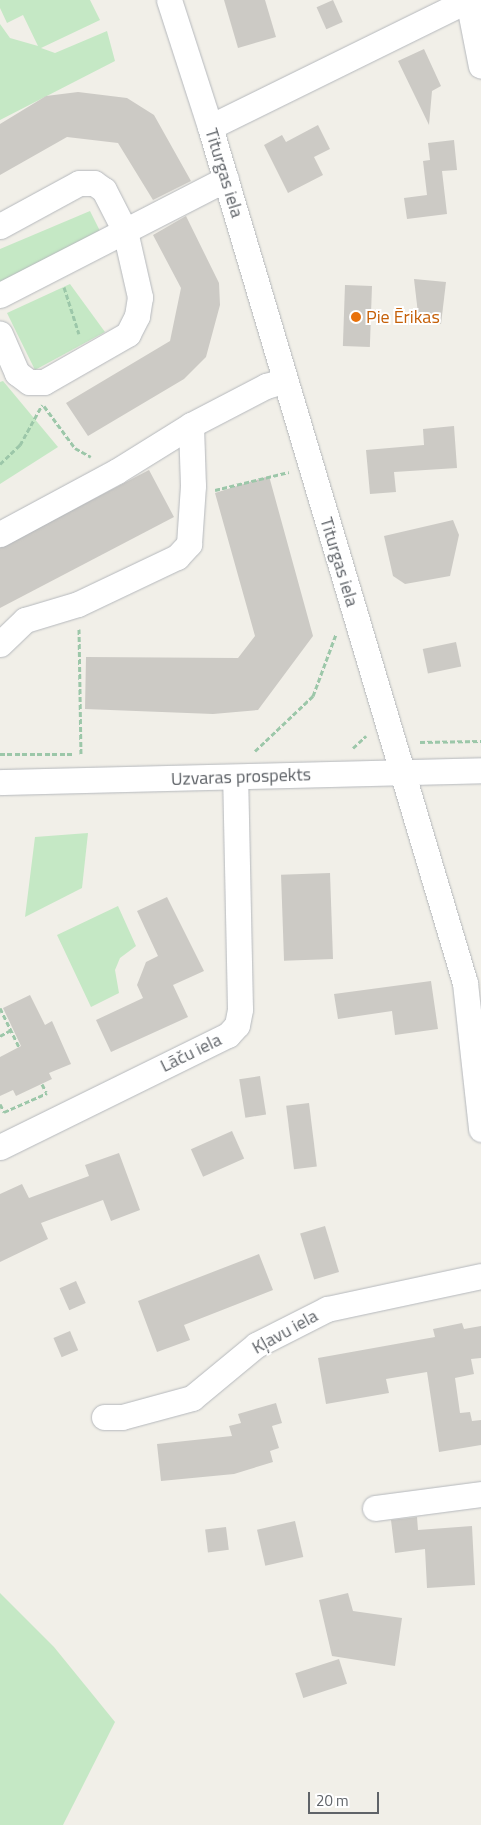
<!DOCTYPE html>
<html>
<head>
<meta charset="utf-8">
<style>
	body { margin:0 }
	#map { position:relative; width:481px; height:1825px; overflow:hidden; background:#f1efe8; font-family:"Titillium Web",sans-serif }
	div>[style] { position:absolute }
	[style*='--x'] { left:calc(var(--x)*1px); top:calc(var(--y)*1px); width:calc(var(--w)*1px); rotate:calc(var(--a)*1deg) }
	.green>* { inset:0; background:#c5e8c5 }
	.building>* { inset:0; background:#cccac5; transform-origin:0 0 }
	.path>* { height:3px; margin-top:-1.5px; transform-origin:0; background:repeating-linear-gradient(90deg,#9cc7a9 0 5px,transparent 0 7.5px) }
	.roads { filter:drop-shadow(0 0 1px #b5b8bc) drop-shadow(0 0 1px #b5b8bc) }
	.minor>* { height:25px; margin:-12.5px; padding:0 12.5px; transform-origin:12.5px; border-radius:12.5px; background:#fff }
	.dots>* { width:14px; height:14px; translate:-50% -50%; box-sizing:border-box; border:2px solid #fff; border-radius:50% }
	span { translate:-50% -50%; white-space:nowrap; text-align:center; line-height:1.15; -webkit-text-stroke:4px #fff; paint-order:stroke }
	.street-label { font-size:18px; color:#5f6368 }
	.food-label { font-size:18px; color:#c56008 }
	.left { translate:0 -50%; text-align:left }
	.scale { position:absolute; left:308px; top:1792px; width:71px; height:22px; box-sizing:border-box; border:2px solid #5f6368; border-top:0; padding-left:6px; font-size:15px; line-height:18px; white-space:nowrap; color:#5f6368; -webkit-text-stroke:4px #fff; paint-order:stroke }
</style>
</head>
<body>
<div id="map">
	<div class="green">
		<div style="clip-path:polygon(0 0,90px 0,100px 20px,41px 48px,55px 53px,107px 31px,115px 61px,0 120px,0 24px,10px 38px,38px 46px,23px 15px,7px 23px,0 8px)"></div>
		<div style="clip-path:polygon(90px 211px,101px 233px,0 283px,0 249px)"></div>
		<div style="clip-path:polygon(70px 284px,105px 332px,35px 370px,7px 313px)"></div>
		<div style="clip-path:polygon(3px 381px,58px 447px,0 484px,0 382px)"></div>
		<div style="clip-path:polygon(88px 833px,82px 888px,25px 917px,35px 837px)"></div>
		<div style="clip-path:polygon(118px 906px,136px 946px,120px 958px,115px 970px,119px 993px,91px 1007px,57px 935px)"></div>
		<div style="clip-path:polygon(0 1593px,54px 1647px,115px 1722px,63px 1825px,0 1825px)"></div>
	</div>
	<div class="building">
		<div style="clip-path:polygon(224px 0,265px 0,276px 37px,238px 48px)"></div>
		<div style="left:333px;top:0;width:24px;height:18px;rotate:66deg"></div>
		<div style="clip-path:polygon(424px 49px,441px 86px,432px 91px,429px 125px,398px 61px)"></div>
		<div style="clip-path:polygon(78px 92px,127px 98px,154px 115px,191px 181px,153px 200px,118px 143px,67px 137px,0 175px,0 124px,46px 96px)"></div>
		<div style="clip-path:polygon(318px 125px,330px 149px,314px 157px,323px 175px,288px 193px,264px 145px,282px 135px,286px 142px)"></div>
		<div style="clip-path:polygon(454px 140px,457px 170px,442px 171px,447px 214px,407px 219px,404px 198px,427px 195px,423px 161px,430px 160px,428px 143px)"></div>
		<div style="clip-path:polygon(186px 216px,219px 283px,220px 305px,206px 357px,184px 379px,88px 436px,66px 403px,170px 341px,181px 288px,153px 235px)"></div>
		<div style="clip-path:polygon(414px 279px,446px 282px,441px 324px,419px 322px)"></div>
		<div style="left:345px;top:285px;width:27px;height:61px;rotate:2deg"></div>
		<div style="clip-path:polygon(454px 426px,457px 468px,394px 472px,396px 492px,370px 494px,366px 450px,424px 445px,423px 429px)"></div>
		<div style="clip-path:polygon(149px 470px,174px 517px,0 608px,0 548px)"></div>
		<div style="clip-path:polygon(269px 476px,313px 636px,258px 710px,213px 714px,85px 709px,86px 657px,238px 658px,255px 636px,215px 493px)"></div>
		<div style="clip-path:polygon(453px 520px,459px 535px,450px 576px,405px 584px,393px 576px,384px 536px)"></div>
		<div style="left:456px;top:642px;width:25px;height:34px;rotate:78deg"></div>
		<div style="left:330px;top:873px;width:86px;height:49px;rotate:88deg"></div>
		<div style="clip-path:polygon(167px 897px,204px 971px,173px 985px,188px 1017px,111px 1052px,96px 1020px,143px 998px,137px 985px,146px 962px,158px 956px,137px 911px)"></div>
		<div style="clip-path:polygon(431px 981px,438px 1029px,395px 1035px,392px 1011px,338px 1019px,334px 994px)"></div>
		<div style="clip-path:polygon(30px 995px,45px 1025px,52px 1021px,71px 1064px,49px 1073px,52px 1079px,16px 1096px,13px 1090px,0 1096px,0 1057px,21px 1046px,3px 1008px)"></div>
		<div style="left:260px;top:1076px;width:39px;height:21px;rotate:81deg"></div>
		<div style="left:309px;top:1103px;width:64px;height:23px;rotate:83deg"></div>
		<div style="left:232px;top:1131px;width:30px;height:45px;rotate:66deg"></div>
		<div style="clip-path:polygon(119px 1153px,140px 1210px,111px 1221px,103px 1200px,41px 1223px,48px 1239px,0 1262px,0 1194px,22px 1184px,29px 1198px,89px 1176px,85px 1165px)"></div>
		<div style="left:325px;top:1226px;width:48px;height:26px;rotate:73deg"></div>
		<div style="clip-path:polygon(259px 1254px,273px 1290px,184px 1325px,190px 1340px,157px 1352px,138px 1301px)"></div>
		<div style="left:76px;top:1281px;width:24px;height:18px;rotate:66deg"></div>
		<div style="clip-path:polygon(462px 1323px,464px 1329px,481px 1326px,481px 1358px,471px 1359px,474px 1374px,455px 1378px,460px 1413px,470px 1412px,472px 1421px,481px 1420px,481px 1445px,439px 1452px,427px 1372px,386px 1379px,389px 1393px,326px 1404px,318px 1358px,435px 1337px,433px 1329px)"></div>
		<div style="left:70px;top:1331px;width:21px;height:18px;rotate:67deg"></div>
		<div style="clip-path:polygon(276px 1403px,282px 1423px,272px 1426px,279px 1448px,270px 1451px,273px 1462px,234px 1474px,161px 1481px,157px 1444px,232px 1436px,229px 1426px,241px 1423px,238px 1414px)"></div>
		<div style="clip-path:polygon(417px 1517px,418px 1530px,472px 1526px,475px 1585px,427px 1588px,425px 1549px,395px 1553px,391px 1520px)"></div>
		<div style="left:295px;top:1521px;width:37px;height:39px;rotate:77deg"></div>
		<div style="left:226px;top:1527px;width:23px;height:21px;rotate:83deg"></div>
		<div style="clip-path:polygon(348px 1593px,353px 1611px,402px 1618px,395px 1666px,332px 1656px,319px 1600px)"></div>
		<div style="left:339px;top:1659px;width:26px;height:46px;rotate:72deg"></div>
	</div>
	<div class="path">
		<div style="--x:64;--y:287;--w:49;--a:72.3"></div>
		<div style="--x:44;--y:406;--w:52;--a:53.6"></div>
		<div style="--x:75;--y:448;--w:18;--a:29"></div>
		<div style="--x:0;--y:464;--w:28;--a:-44"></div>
		<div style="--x:20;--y:445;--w:46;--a:-61.2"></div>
		<div style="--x:215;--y:490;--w:76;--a:-13.7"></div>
		<div style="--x:79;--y:629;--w:125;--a:89.1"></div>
		<div style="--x:420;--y:742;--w:61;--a:-0.9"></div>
		<div style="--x:353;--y:748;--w:18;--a:-43"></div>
		<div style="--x:255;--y:751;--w:80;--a:-43.5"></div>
		<div style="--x:313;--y:696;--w:66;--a:-69.6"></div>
		<div style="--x:0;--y:754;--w:72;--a:0"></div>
		<div style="--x:0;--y:1008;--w:43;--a:64"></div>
		<div style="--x:0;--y:1036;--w:13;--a:-29"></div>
		<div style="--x:42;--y:1084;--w:9;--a:63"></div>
		<div style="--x:0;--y:1104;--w:9;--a:63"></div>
		<div style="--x:4;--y:1112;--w:47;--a:-23.8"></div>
	</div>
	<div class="roads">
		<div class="minor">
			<div style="--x:169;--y:0;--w:133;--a:72.1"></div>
			<div style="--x:210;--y:127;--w:893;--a:73.41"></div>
			<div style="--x:465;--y:983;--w:147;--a:83.7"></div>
			<div style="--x:468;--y:0;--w:67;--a:78.9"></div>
			<div style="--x:210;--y:127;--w:288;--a:-26.2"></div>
			<div style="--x:0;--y:226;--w:90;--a:-28.6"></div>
			<div style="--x:79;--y:183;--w:15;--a:0"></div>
			<div style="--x:94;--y:183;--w:12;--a:35"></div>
			<div style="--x:104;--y:190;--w:46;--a:62.9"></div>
			<div style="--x:125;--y:231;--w:68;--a:77.2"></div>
			<div style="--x:140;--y:297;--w:19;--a:99"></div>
			<div style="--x:137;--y:316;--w:20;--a:117"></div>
			<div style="--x:128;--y:334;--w:97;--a:150.3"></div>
			<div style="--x:44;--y:382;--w:15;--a:180"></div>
			<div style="--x:29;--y:382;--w:15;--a:-143"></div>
			<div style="--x:17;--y:373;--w:43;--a:-113.6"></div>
			<div style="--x:0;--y:295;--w:254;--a:-27.2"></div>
			<div style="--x:0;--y:534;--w:133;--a:-28.3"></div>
			<div style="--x:117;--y:471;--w:87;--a:-31.9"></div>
			<div style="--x:191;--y:425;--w:85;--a:-27.5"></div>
			<div style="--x:266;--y:386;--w:18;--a:-16"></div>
			<div style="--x:0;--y:644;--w:35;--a:-44"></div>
			<div style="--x:25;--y:620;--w:55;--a:-16.8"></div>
			<div style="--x:78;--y:604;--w:110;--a:-25.4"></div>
			<div style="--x:177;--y:557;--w:18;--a:-47"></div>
			<div style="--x:189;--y:544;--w:58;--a:-86.1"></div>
			<div style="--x:193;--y:486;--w:61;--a:-91.9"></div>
			<div style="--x:0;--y:782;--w:481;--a:-1.4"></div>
			<div style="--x:0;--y:1147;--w:254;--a:-26.2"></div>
			<div style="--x:228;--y:1035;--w:13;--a:-48"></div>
			<div style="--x:237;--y:1025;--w:16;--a:-79"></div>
			<div style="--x:240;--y:1009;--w:231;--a:-91.2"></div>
			<div style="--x:104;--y:1417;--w:18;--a:0"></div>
			<div style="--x:122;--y:1417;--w:73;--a:-15.2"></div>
			<div style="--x:192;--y:1398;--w:83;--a:-39.6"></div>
			<div style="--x:256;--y:1345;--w:80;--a:-26.9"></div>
			<div style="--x:327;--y:1309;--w:157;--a:-12.1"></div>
			<div style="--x:375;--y:1508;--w:107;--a:-7.5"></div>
		</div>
	</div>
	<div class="dots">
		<div style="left:356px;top:317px;background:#e8710a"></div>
	</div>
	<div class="street-label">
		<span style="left:224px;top:173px;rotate:73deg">Titurgas iela</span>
		<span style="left:339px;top:562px;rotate:73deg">Titurgas iela</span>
		<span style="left:241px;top:777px;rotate:-2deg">Uzvaras prospekts</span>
		<span style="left:191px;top:1053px;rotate:-26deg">Lāču iela</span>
		<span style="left:285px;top:1332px;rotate:-29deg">Kļavu iela</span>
	</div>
	<div class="food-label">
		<span class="left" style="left:366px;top:317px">Pie Ērikas</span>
	</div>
	<div class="scale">20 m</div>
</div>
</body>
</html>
